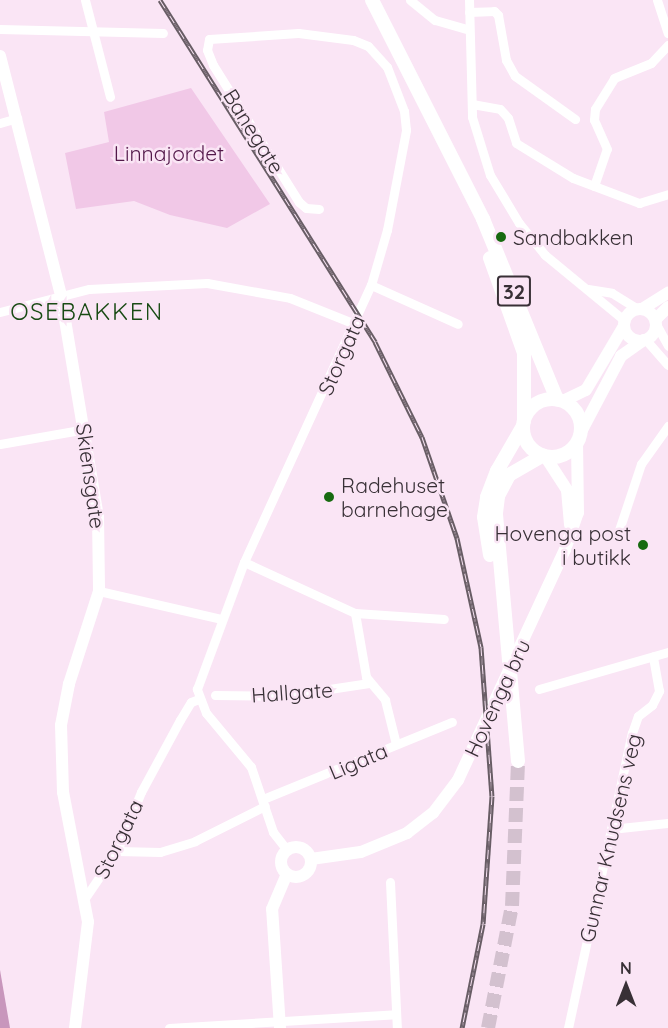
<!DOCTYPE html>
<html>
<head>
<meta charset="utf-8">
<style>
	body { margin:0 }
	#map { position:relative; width:668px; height:1028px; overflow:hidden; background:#fae5f5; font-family:Quicksand,sans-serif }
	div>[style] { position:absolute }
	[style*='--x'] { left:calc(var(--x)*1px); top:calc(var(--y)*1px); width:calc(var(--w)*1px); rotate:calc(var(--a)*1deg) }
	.green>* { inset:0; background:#f1c8e7 }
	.water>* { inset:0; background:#c896bc }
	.primary-tunnel>* { height:14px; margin-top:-7px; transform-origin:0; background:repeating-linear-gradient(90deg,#d3c1cf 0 14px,transparent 0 21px) }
	.street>* { height:9px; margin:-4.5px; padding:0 4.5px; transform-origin:4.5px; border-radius:4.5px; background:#fff }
	.secondary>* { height:12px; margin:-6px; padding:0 6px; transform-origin:6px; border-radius:6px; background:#fff }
	.secondary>.ring { margin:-6px; padding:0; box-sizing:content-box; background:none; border:12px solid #fff; border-radius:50% }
	.primary>* { height:14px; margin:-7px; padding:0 7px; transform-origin:7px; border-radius:7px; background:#fff }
	.primary>.ring { margin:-7px; padding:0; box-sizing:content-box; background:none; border:14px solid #fff; border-radius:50% }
	.rail>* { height:5px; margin-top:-2.5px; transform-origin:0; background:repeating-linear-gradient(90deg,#fae5f5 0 9px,#685d65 0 18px); box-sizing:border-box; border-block:2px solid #685d65 }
	.dots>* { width:16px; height:16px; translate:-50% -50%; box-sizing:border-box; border:3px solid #fae5f5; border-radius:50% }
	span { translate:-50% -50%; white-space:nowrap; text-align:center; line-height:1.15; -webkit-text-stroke:5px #fae5f5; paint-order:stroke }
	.shield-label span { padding:2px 4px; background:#fae5f5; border:2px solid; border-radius:4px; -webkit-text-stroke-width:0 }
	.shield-label { font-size:20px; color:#383036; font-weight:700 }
	.street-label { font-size:21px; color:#383036 }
	.park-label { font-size:21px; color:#53184a }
	.poi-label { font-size:21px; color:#383036 }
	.left { translate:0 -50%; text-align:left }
	.right { translate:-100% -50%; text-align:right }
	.quarter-label { font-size:24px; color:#194b14; letter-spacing:1.5px }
	.north { position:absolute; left:596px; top:956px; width:60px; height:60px; -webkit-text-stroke:4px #fae5f5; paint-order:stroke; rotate:0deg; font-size:16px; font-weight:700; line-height:24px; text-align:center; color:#383036 }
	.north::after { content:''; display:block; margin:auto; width:21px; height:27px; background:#383036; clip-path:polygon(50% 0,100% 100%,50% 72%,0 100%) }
</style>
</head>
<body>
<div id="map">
	<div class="green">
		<div style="clip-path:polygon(191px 88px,270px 204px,227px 228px,170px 215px,134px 201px,76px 209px,65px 153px,109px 142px,104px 112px)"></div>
	</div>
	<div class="water">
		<div style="clip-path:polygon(0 970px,10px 1028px,0 1028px)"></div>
	</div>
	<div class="primary-tunnel">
		<div style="--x:488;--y:1028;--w:124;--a:-78.9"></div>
		<div style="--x:512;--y:906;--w:145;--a:-87.6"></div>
	</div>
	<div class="street">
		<div style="--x:85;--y:0;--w:100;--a:75.5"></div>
		<div style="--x:410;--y:0;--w:32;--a:39"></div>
		<div style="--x:435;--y:20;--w:35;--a:16"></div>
		<div style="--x:469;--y:0;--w:117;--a:88.5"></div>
		<div style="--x:472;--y:117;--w:61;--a:72.8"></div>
		<div style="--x:490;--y:175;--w:56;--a:58.9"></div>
		<div style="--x:519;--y:223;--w:41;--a:50.9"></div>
		<div style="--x:545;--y:255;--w:104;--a:39.5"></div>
		<div style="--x:657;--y:0;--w:35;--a:72"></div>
		<div style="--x:469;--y:12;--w:25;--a:-2"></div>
		<div style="--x:494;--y:11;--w:6;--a:45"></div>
		<div style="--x:498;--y:15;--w:46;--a:79.9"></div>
		<div style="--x:506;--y:60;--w:18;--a:61"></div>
		<div style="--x:515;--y:76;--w:74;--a:35.6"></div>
		<div style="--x:0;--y:29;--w:163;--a:1.4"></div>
		<div style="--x:472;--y:104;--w:28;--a:10"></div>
		<div style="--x:500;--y:109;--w:12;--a:48"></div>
		<div style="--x:508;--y:118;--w:26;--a:72"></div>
		<div style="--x:516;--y:143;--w:67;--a:31.6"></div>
		<div style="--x:573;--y:178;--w:71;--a:20.7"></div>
		<div style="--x:639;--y:203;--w:30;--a:-17"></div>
		<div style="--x:0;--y:123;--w:18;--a:-16"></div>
		<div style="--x:594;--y:186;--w:39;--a:-71"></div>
		<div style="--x:607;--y:149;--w:32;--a:-114"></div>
		<div style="--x:594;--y:120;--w:11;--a:-85"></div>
		<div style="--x:595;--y:109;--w:36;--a:-58"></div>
		<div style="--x:614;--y:78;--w:40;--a:-22"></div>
		<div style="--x:651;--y:63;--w:25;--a:-47"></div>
		<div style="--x:371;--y:285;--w:95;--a:24.1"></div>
		<div style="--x:588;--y:289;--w:24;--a:9"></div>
		<div style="--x:612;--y:293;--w:31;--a:32"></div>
		<div style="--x:0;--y:312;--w:92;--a:-14.5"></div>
		<div style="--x:89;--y:289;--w:118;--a:-2.9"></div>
		<div style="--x:207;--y:283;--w:84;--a:10.2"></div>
		<div style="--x:290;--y:298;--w:70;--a:21.8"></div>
		<div style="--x:656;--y:324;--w:25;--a:61"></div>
		<div style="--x:646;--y:340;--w:33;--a:49"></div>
		<div style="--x:0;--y:444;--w:87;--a:-9.9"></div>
		<div style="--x:617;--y:536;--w:76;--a:-71.6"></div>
		<div style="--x:641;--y:464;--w:47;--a:-54.6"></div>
		<div style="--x:244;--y:562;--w:122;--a:24.7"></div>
		<div style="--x:355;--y:613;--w:89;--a:3.9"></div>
		<div style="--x:99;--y:591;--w:125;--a:12.9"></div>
		<div style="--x:355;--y:613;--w:65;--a:80.2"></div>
		<div style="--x:366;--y:677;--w:30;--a:50"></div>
		<div style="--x:385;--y:700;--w:45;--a:76"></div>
		<div style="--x:539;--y:689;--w:134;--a:-16"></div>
		<div style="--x:215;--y:695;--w:68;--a:0.8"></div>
		<div style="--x:283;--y:696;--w:87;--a:-8.6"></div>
		<div style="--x:263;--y:799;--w:204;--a:-22.2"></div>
		<div style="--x:611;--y:829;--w:57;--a:-6"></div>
		<div style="--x:287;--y:850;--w:23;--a:-128"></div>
		<div style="--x:273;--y:832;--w:69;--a:-108.7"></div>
		<div style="--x:251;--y:767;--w:70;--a:-129.8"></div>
		<div style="--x:206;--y:713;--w:26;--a:-111"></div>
		<div style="--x:197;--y:689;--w:135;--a:-69.7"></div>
		<div style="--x:244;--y:562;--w:305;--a:-65.4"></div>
		<div style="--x:371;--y:285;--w:57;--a:-73.8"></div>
		<div style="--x:387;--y:230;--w:102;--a:-79.2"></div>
		<div style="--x:406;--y:130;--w:19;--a:-96"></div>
		<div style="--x:404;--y:111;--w:47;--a:-111.1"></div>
		<div style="--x:387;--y:67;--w:28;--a:-132"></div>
		<div style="--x:368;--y:46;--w:16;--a:-158"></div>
		<div style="--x:353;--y:40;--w:55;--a:-172.7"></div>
		<div style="--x:298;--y:33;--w:89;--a:176.1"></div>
		<div style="--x:209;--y:39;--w:11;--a:100"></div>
		<div style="--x:207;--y:50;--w:16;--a:68"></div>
		<div style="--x:213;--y:65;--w:162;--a:57.9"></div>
		<div style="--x:299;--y:202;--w:9;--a:41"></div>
		<div style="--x:306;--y:208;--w:13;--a:4"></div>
		<div style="--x:117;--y:851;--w:43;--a:1.3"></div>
		<div style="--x:160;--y:852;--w:37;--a:-17"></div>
		<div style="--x:195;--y:841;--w:78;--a:-26.6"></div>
		<div style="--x:390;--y:882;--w:146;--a:87.3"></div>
		<div style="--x:85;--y:898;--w:57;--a:-55.8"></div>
		<div style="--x:117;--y:851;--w:64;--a:-67.9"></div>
		<div style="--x:141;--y:792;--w:82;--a:-61.6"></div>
		<div style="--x:180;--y:720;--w:21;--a:-59"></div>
		<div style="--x:191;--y:702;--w:9;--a:-21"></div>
		<div style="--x:169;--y:1028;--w:227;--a:-3.5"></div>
		<div style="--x:568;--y:1028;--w:302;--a:-77.8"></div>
		<div style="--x:632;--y:733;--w:18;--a:-71"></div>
		<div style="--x:638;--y:716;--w:18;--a:-38"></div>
		<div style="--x:652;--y:705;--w:16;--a:-63"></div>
		<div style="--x:659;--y:691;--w:35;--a:-100"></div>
	</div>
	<div class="secondary">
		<div style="--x:0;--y:56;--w:248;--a:75.7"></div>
		<div style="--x:61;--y:296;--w:223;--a:80.5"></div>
		<div style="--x:98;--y:516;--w:75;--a:89.2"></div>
		<div style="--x:99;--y:591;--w:98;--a:107.9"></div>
		<div style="--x:69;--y:684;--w:42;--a:101"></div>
		<div style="--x:61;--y:725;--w:67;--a:88.3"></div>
		<div style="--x:63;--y:792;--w:132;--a:79.1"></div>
		<div style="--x:88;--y:922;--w:107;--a:97"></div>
		<div style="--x:642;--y:309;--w:31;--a:-32"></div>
		<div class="ring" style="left:624px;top:309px;width:20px;height:20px"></div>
		<div style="--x:656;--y:319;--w:17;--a:-45"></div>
		<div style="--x:563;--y:401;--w:25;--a:-26"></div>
		<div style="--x:586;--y:390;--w:74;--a:-59.3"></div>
		<div style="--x:581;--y:432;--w:86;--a:-62.2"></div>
		<div style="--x:621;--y:356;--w:28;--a:-35"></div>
		<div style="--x:545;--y:456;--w:40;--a:57.1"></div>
		<div style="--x:567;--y:490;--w:35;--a:85"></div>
		<div class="ring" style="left:281px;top:847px;width:18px;height:18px"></div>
		<div style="--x:311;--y:859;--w:50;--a:-8"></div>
		<div style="--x:361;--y:852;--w:50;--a:-22.4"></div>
		<div style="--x:407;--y:833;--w:33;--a:-38"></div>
		<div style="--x:433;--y:813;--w:41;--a:-52.9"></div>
		<div style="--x:458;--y:780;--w:254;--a:-65.1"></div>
		<div style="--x:565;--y:550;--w:39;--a:-71"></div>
		<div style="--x:578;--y:513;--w:71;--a:-90.8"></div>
		<div style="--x:280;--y:1028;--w:119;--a:-93.8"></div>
		<div style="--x:272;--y:909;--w:38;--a:-67"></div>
	</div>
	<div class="primary">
		<div style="--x:372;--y:0;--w:246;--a:63.1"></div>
		<div style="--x:483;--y:219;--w:195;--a:67.7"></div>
		<div style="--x:490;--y:258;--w:101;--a:70.3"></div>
		<div style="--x:524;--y:353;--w:68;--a:90"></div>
		<div class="ring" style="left:523px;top:399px;width:44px;height:44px"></div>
		<div style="--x:490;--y:555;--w:38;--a:-99"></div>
		<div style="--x:484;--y:517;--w:20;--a:-81"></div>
		<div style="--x:487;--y:497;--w:28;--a:-69"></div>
		<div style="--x:497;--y:471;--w:52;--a:-60"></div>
		<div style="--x:518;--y:761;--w:249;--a:-95.1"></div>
		<div style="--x:496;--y:513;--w:17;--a:-83"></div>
		<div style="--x:498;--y:496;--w:24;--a:-62"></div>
		<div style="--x:509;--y:475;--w:39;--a:-30"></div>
	</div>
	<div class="rail">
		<div style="--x:160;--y:0;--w:404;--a:57.8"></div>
		<div style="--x:375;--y:342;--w:106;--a:63.7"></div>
		<div style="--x:422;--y:437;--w:107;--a:70.9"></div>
		<div style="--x:457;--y:538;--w:112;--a:77.6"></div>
		<div style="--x:481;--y:647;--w:149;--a:85.8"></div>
		<div style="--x:492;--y:796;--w:128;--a:94"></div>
		<div style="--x:483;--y:924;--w:106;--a:101.4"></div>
	</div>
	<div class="dots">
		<div style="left:501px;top:237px;background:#176a10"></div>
		<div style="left:329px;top:497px;background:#176a10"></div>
		<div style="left:643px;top:545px;background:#176a10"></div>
	</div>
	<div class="shield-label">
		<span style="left:514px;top:291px">32</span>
	</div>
	<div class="street-label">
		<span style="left:254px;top:131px;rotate:58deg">Banegate</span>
		<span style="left:341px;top:355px;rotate:-66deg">Storgata</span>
		<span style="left:91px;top:476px;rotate:82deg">Skiensgate</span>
		<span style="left:292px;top:692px;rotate:-4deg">Hallgate</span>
		<span style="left:497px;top:698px;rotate:-65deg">Hovenga bru</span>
		<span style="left:358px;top:761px;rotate:-23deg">Ligata</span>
		<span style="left:610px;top:838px;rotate:-77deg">Gunnar Knudsens veg</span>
		<span style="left:118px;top:839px;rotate:-64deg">Storgata</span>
	</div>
	<div class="park-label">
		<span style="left:169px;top:153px">Linnajordet</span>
	</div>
	<div class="poi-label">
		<span class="left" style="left:513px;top:237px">Sandbakken</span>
		<span class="left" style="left:341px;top:497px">Radehuset<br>barnehage</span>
		<span class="right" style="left:631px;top:545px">Hovenga post<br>i butikk</span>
	</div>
	<div class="quarter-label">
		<span style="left:87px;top:312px">OSEBAKKEN</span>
	</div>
	<div class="north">N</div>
</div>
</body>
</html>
